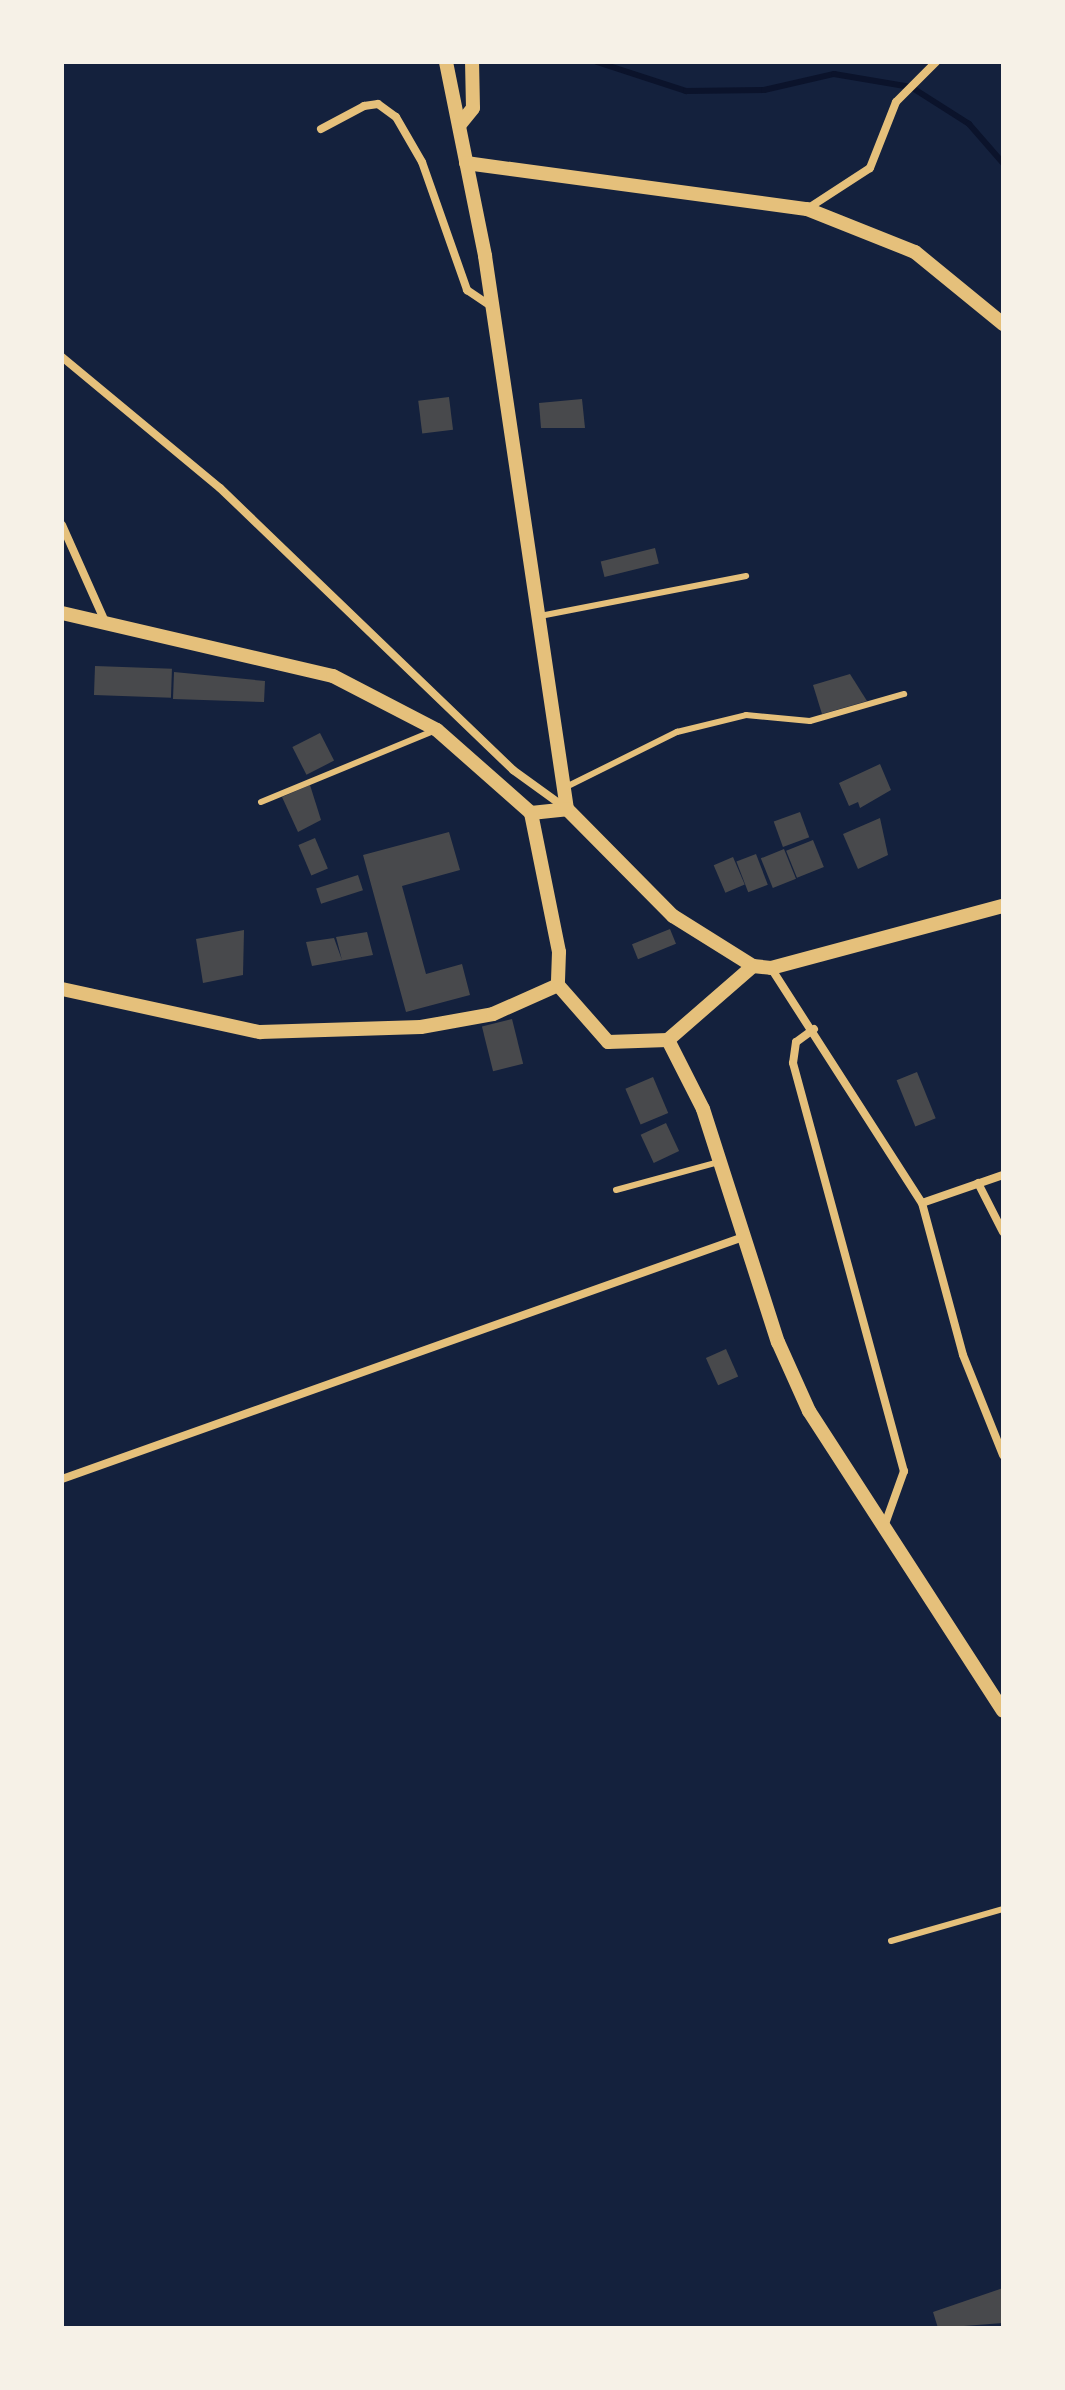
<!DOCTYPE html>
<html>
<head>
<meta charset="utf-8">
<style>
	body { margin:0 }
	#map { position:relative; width:1065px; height:2390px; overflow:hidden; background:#14213d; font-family:"Source Serif 4",serif }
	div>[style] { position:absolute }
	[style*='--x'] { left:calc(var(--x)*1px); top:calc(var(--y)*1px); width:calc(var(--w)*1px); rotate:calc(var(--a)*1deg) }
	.stream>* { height:6px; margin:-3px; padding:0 3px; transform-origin:3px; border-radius:3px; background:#0b132b }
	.building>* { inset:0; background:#48494c; transform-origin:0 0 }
	.service>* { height:6px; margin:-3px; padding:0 3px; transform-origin:3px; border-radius:3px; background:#e5c07b }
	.minor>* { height:8px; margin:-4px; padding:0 4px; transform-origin:4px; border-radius:4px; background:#e5c07b }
	.tertiary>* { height:14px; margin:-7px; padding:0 7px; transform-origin:7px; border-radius:7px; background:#e5c07b }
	span { translate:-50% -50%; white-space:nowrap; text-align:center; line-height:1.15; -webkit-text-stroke:6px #f6f1e7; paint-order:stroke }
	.frame { position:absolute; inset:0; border:64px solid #f6f1e7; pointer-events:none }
</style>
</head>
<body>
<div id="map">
	<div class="stream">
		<div style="--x:597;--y:62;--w:94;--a:18"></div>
		<div style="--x:686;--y:91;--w:78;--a:-0.7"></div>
		<div style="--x:764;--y:90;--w:72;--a:-12.9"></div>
		<div style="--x:834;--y:74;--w:78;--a:9.6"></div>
		<div style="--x:911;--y:87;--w:69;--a:32.5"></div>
		<div style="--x:969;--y:124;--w:52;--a:48.9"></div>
	</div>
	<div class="building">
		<div style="left:449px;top:397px;width:33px;height:31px;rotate:83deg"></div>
		<div style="clip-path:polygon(582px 399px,585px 428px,541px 428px,539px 403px)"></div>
		<div style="left:655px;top:548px;width:16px;height:56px;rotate:76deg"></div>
		<div style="left:95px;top:666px;width:77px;height:29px;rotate:2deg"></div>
		<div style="clip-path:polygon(174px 672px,265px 681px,264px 702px,173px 699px)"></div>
		<div style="clip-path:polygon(850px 674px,867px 701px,822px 714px,813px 685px)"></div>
		<div style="left:320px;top:733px;width:31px;height:31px;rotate:63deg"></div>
		<div style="clip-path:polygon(880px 764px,891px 790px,860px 808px,858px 802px,849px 806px,839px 783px)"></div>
		<div style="clip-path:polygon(310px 785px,321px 820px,298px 832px,282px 797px)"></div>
		<div style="left:800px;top:812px;width:27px;height:28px;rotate:70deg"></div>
		<div style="clip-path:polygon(880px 818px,888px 855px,858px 869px,843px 834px)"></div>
		<div style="clip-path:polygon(449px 832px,460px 870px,402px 886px,426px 974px,462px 964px,470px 995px,406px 1012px,363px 855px)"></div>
		<div style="left:315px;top:838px;width:33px;height:18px;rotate:67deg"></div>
		<div style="left:813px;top:840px;width:29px;height:29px;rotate:68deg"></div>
		<div style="left:784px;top:849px;width:32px;height:25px;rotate:68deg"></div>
		<div style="left:756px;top:854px;width:33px;height:21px;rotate:69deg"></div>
		<div style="left:733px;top:857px;width:30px;height:21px;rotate:67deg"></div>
		<div style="left:358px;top:875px;width:16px;height:44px;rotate:72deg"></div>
		<div style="left:670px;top:929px;width:16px;height:41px;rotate:68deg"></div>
		<div style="clip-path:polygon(244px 930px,243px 975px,203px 983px,196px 939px)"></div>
		<div style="clip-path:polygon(367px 932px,373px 955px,312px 966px,306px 942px,334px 938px,342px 960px,336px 937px)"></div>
		<div style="left:512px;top:1019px;width:46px;height:31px;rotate:76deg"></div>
		<div style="left:917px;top:1072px;width:50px;height:22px;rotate:68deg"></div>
		<div style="left:653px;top:1077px;width:39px;height:30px;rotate:67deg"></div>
		<div style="left:666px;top:1123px;width:31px;height:28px;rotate:65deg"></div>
		<div style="left:726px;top:1349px;width:30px;height:22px;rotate:66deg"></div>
		<div style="clip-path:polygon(1003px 2288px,1003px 2323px,938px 2328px,933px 2312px)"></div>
	</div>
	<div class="service">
		<div style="--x:540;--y:616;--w:210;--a:-11"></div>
		<div style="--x:568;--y:786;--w:122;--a:-26.4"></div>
		<div style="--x:677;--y:732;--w:71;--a:-13.8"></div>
		<div style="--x:746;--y:715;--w:64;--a:5.4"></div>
		<div style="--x:810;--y:721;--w:98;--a:-16"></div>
		<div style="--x:261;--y:802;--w:186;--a:-22.4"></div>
		<div style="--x:616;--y:1190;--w:107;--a:-15.2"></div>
		<div style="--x:891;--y:1941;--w:116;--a:-15.9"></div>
	</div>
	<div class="minor">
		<div style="--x:321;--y:129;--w:49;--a:-28.1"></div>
		<div style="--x:364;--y:106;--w:14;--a:-8"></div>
		<div style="--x:378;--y:104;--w:22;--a:36"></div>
		<div style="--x:396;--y:117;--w:52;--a:60"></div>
		<div style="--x:422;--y:162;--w:136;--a:70.6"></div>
		<div style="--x:467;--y:290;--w:30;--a:34"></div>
		<div style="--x:807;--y:209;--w:75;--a:-33.1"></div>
		<div style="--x:870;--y:168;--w:71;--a:-68.5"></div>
		<div style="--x:896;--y:102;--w:57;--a:-45"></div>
		<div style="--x:62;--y:357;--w:205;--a:39.7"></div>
		<div style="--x:220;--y:488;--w:407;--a:43.9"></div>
		<div style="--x:513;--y:770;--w:67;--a:35.8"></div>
		<div style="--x:62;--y:525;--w:108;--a:66"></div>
		<div style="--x:771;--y:968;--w:279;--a:57.3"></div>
		<div style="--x:922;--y:1203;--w:157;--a:74.9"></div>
		<div style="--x:963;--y:1355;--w:108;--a:68.2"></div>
		<div style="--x:814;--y:1029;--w:22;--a:144"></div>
		<div style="--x:796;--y:1042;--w:21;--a:98"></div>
		<div style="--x:793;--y:1063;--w:423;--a:74.8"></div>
		<div style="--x:904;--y:1471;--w:59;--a:109.7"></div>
		<div style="--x:978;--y:1183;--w:55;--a:63"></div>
		<div style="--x:922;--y:1203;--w:86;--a:-19.1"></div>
		<div style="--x:62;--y:1479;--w:723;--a:-19.56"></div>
	</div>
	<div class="tertiary">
		<div style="--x:446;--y:62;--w:198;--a:78.6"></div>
		<div style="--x:485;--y:256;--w:559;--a:81.57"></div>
		<div style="--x:461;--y:123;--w:19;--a:-51"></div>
		<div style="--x:473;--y:108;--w:46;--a:-91.2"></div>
		<div style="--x:466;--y:163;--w:344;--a:7.7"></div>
		<div style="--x:807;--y:209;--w:116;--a:21.7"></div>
		<div style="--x:915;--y:252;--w:114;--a:39.3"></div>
		<div style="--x:62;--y:613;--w:278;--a:13.1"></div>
		<div style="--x:333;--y:676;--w:117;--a:27.4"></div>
		<div style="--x:437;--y:730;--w:125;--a:41.4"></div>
		<div style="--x:531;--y:813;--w:36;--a:-6"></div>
		<div style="--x:567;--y:809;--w:151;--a:45.3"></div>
		<div style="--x:673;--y:916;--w:94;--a:32"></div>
		<div style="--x:753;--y:966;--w:18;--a:6"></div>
		<div style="--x:771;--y:968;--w:240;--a:-15"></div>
		<div style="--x:531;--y:813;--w:142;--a:78.6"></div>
		<div style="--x:559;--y:952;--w:33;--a:92"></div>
		<div style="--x:558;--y:985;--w:76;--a:48.7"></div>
		<div style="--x:608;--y:1042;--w:60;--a:-1.9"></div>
		<div style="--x:753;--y:966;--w:113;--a:139"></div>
		<div style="--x:668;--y:1040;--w:77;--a:63.1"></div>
		<div style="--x:703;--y:1109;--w:245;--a:72.2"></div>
		<div style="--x:778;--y:1342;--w:76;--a:65.8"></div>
		<div style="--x:809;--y:1411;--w:357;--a:57.1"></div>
		<div style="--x:62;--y:989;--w:203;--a:12.3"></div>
		<div style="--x:260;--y:1032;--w:161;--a:-1.8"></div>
		<div style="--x:421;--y:1027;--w:73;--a:-10.2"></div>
		<div style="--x:493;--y:1014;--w:71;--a:-24"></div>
	</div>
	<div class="frame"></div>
</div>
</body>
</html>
